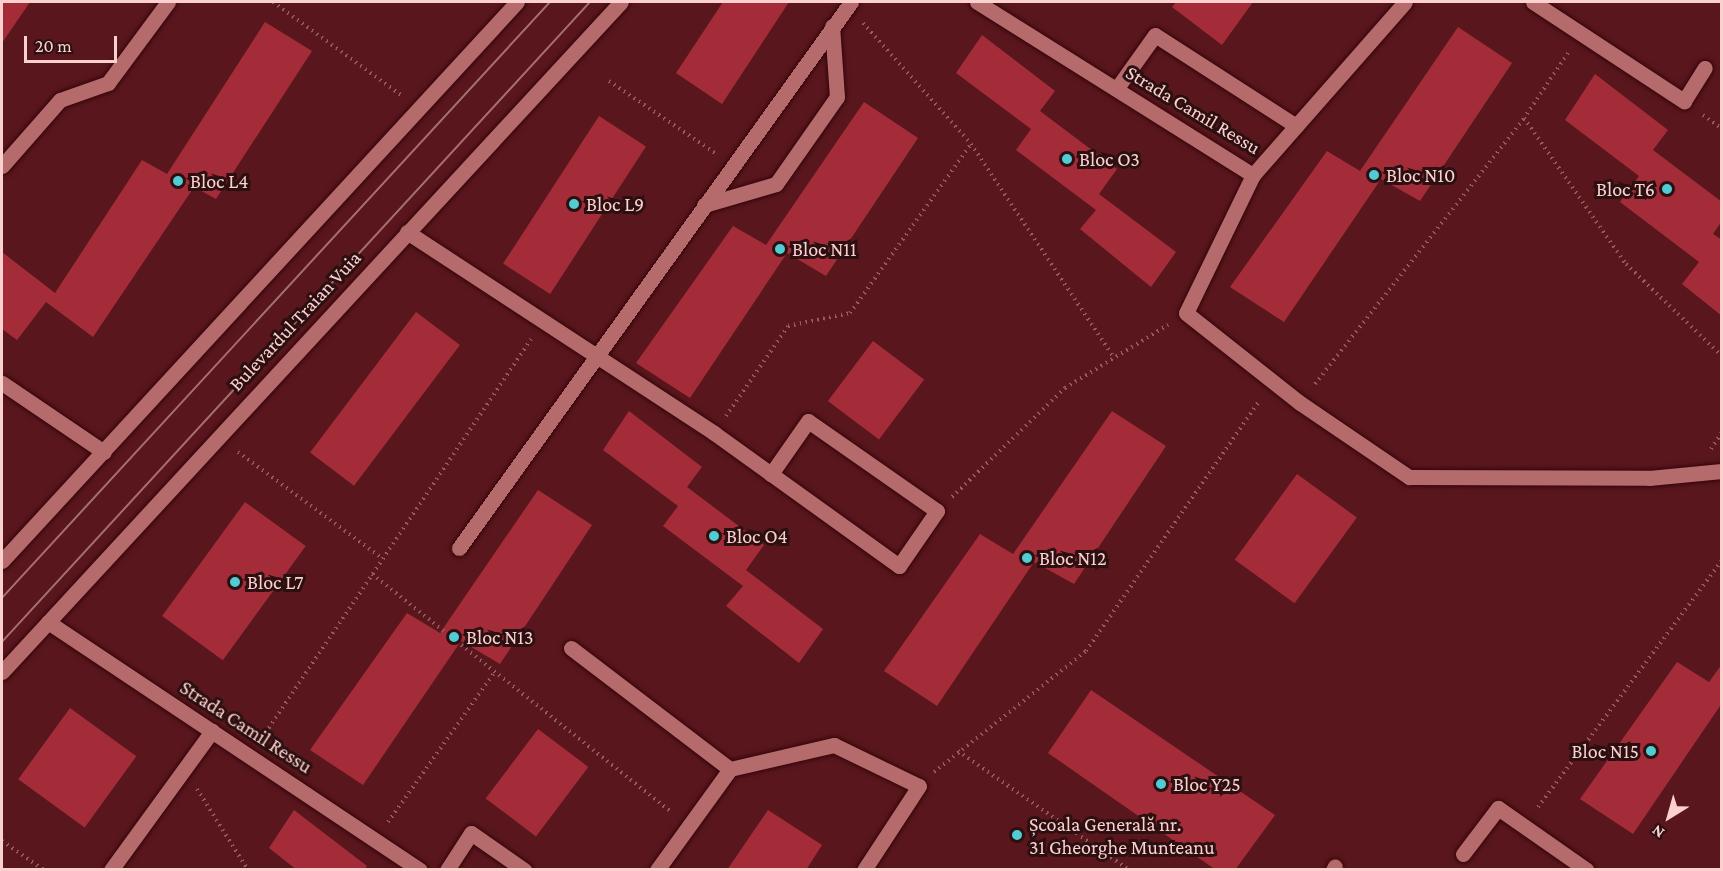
<!DOCTYPE html>
<html>
<head>
<meta charset="utf-8">
<style>
	body { margin:0 }
	#map { position:relative; width:1723px; height:871px; overflow:hidden; background:#59171d; font-family:"Crimson Pro",serif }
	div>[style] { position:absolute }
	[style*='--x'] { left:calc(var(--x)*1px); top:calc(var(--y)*1px); width:calc(var(--w)*1px); rotate:calc(var(--a)*1deg) }
	.building>* { inset:0; background:#a32c38; transform-origin:0 0 }
	.path>* { height:4px; margin-top:-2px; transform-origin:0; background:repeating-linear-gradient(90deg,#965d60 0 1.5px,transparent 0 6px) }
	.roads { filter:drop-shadow(0 0 2px #35050a) drop-shadow(0 0 2px #35050a) }
	.lane>* { height:15px; margin:-7.5px; padding:0 7.5px; transform-origin:7.5px; border-radius:7.5px; background:#b56b6c }
	.street>* { height:15px; margin:-7.5px; padding:0 7.5px; transform-origin:7.5px; border-radius:7.5px; background:#b56b6c }
	.secondary>* { height:15px; margin:-7.5px; padding:0 7.5px; transform-origin:7.5px; border-radius:7.5px; background:#b56b6c }
	.tram>* { height:1.5px; margin:-0.75px; padding:0 0.75px; transform-origin:0.75px; border-radius:0.75px; background:#a66f72 }
	.dots>* { width:16px; height:16px; translate:-50% -50%; box-sizing:border-box; border:3px solid #2c1011; border-radius:50% }
	span { translate:-50% -50%; white-space:nowrap; text-align:center; line-height:1.15; -webkit-text-stroke:6px #2c1011; paint-order:stroke }
	.street-label { font-size:20px; color:#fbd1d0 }
	.poi-label { font-size:20px; color:#fbd1d0 }
	.left { translate:0 -50%; text-align:left }
	.right { translate:-100% -50%; text-align:right }
	.frame { position:absolute; inset:0; border:3px solid #fbd1d0; pointer-events:none }
	.north { position:absolute; left:1639px; top:787px; width:60px; height:60px; -webkit-text-stroke:4px #2c1011; paint-order:stroke; rotate:217deg; font-size:16px; font-weight:700; line-height:24px; text-align:center; color:#fbd1d0 }
	.north::after { content:''; display:block; margin:auto; width:21px; height:27px; background:#fbd1d0; clip-path:polygon(50% 0,100% 100%,50% 72%,0 100%) }
	.scale { position:absolute; left:24px; top:36px; width:93px; height:27px; box-sizing:border-box; border:3px solid #fbd1d0; border-top:0; padding-left:8px; font-size:18px; line-height:21px; white-space:nowrap; color:#fbd1d0; -webkit-text-stroke:4px #2c1011; paint-order:stroke }
</style>
</head>
<body>
<div id="map">
	<div class="building">
		<div style="clip-path:polygon(2px 2px,30px 2px,2px 43px)"></div>
		<div style="clip-path:polygon(723px 2px,789px 2px,722px 104px,676px 73px)"></div>
		<div style="clip-path:polygon(1176px 2px,1253px 2px,1222px 45px,1172px 7px)"></div>
		<div style="clip-path:polygon(265px 22px,312px 51px,216px 199px,194px 187px,93px 337px,46px 302px,17px 340px,2px 329px,2px 252px,55px 293px,142px 160px,167px 174px)"></div>
		<div style="clip-path:polygon(1458px 27px,1512px 63px,1420px 201px,1381px 179px,1284px 322px,1230px 287px,1327px 151px,1360px 171px)"></div>
		<div style="clip-path:polygon(982px 35px,1055px 91px,1040px 111px,1117px 169px,1099px 194px,1176px 252px,1151px 287px,1080px 229px,1096px 210px,1016px 150px,1031px 129px,956px 73px)"></div>
		<div style="clip-path:polygon(1595px 74px,1668px 130px,1653px 150px,1722px 202px,1722px 221px,1713px 234px,1722px 240px,1722px 316px,1682px 284px,1699px 262px,1620px 202px,1639px 176px,1565px 120px)"></div>
		<div style="clip-path:polygon(864px 102px,918px 138px,826px 276px,787px 253px,690px 398px,636px 363px,733px 226px,766px 245px)"></div>
		<div style="left:599px;top:116px;width:56px;height:176px;rotate:33deg"></div>
		<div style="left:416px;top:312px;width:55px;height:176px;rotate:37deg"></div>
		<div style="left:873px;top:341px;width:64px;height:75px;rotate:37deg"></div>
		<div style="clip-path:polygon(629px 411px,702px 467px,687px 487px,764px 545px,746px 570px,823px 629px,799px 663px,726px 606px,743px 586px,663px 526px,678px 506px,603px 450px)"></div>
		<div style="clip-path:polygon(1112px 411px,1166px 446px,1074px 584px,1034px 562px,937px 706px,884px 671px,980px 534px,1013px 554px)"></div>
		<div style="left:1297px;top:474px;width:74px;height:106px;rotate:36deg"></div>
		<div style="clip-path:polygon(538px 490px,592px 525px,500px 664px,461px 641px,363px 785px,310px 750px,407px 613px,440px 633px)"></div>
		<div style="left:245px;top:502px;width:75px;height:141px;rotate:36deg"></div>
		<div style="clip-path:polygon(1677px 662px,1709px 682px,1722px 664px,1722px 703px,1633px 834px,1580px 799px)"></div>
		<div style="clip-path:polygon(1091px 690px,1275px 815px,1235px 870px,1216px 870px,1048px 753px)"></div>
		<div style="left:70px;top:708px;width:82px;height:88px;rotate:36deg"></div>
		<div style="left:538px;top:729px;width:63px;height:87px;rotate:37deg"></div>
		<div style="clip-path:polygon(294px 810px,367px 866px,364px 870px,297px 870px,269px 848px)"></div>
		<div style="clip-path:polygon(768px 810px,822px 845px,806px 870px,727px 870px)"></div>
	</div>
	<div class="path">
		<div style="--x:273;--y:2;--w:158;--a:36"></div>
		<div style="--x:863;--y:23;--w:162;--a:48.2"></div>
		<div style="--x:971;--y:144;--w:257;--a:56.2"></div>
		<div style="--x:1568;--y:53;--w:78;--a:124.1"></div>
		<div style="--x:1524;--y:118;--w:178;--a:55.1"></div>
		<div style="--x:1626;--y:264;--w:133;--a:43.8"></div>
		<div style="--x:609;--y:81;--w:128;--a:34.2"></div>
		<div style="--x:1703;--y:115;--w:24;--a:36"></div>
		<div style="--x:1315;--y:384;--w:338;--a:-51.8"></div>
		<div style="--x:726;--y:416;--w:109;--a:-55.4"></div>
		<div style="--x:788;--y:326;--w:63;--a:-11.8"></div>
		<div style="--x:850;--y:313;--w:208;--a:-54.4"></div>
		<div style="--x:1711;--y:449;--w:20;--a:-57"></div>
		<div style="--x:238;--y:452;--w:179;--a:36.4"></div>
		<div style="--x:952;--y:497;--w:157;--a:-44"></div>
		<div style="--x:1065;--y:388;--w:121;--a:-31.5"></div>
		<div style="--x:372;--y:574;--w:382;--a:38.5"></div>
		<div style="--x:262;--y:738;--w:481;--a:-56"></div>
		<div style="--x:958;--y:751;--w:208;--a:34.8"></div>
		<div style="--x:934;--y:772;--w:194;--a:-38.5"></div>
		<div style="--x:1086;--y:651;--w:305;--a:-55.3"></div>
		<div style="--x:197;--y:789;--w:96;--a:57.8"></div>
		<div style="--x:1538;--y:807;--w:308;--a:-53.3"></div>
		<div style="--x:388;--y:822;--w:183;--a:-54.6"></div>
		<div style="--x:2;--y:841;--w:51;--a:34.6"></div>
	</div>
	<div class="roads">
		<div class="lane">
			<div style="--x:1117;--y:88;--w:65;--a:-54.4"></div>
			<div style="--x:1155;--y:35;--w:168;--a:32.8"></div>
			<div style="--x:2;--y:166;--w:88;--a:-48.7"></div>
			<div style="--x:60;--y:100;--w:51;--a:-19.5"></div>
			<div style="--x:108;--y:83;--w:101;--a:-53.5"></div>
			<div style="--x:1253;--y:175;--w:153;--a:115.9"></div>
			<div style="--x:1186;--y:313;--w:145;--a:38.3"></div>
			<div style="--x:1300;--y:403;--w:132;--a:34.2"></div>
			<div style="--x:1409;--y:477;--w:240;--a:0.2"></div>
			<div style="--x:1649;--y:478;--w:73;--a:-5.5"></div>
			<div style="--x:704;--y:205;--w:75;--a:-16.3"></div>
			<div style="--x:776;--y:184;--w:106;--a:-55"></div>
			<div style="--x:837;--y:97;--w:71;--a:-94"></div>
			<div style="--x:407;--y:232;--w:367;--a:33.2"></div>
			<div style="--x:714;--y:433;--w:228;--a:35.7"></div>
			<div style="--x:899;--y:566;--w:67;--a:-55.4"></div>
			<div style="--x:937;--y:511;--w:157;--a:-145.1"></div>
			<div style="--x:808;--y:421;--w:65;--a:124.9"></div>
			<div style="--x:459;--y:548;--w:672;--a:-54.32"></div>
			<div style="--x:571;--y:648;--w:200;--a:37.3"></div>
			<div style="--x:1463;--y:854;--w:58;--a:-52.7"></div>
			<div style="--x:1498;--y:808;--w:108;--a:34.9"></div>
			<div style="--x:111;--y:870;--w:172;--a:-54"></div>
			<div style="--x:447;--y:870;--w:44;--a:-57"></div>
			<div style="--x:471;--y:833;--w:65;--a:34.9"></div>
			<div style="--x:1333;--y:870;--w:4;--a:-63"></div>
		</div>
		<div class="street">
			<div style="--x:977;--y:2;--w:326;--a:32.1"></div>
			<div style="--x:1253;--y:175;--w:230;--a:-48.7"></div>
			<div style="--x:1533;--y:2;--w:181;--a:33.3"></div>
			<div style="--x:1684;--y:101;--w:39;--a:-58"></div>
			<div style="--x:2;--y:383;--w:123;--a:34.1"></div>
			<div style="--x:48;--y:622;--w:447;--a:33.7"></div>
			<div style="--x:657;--y:870;--w:125;--a:-54.1"></div>
			<div style="--x:730;--y:769;--w:107;--a:-13"></div>
			<div style="--x:834;--y:745;--w:94;--a:25.8"></div>
			<div style="--x:919;--y:786;--w:100;--a:123.2"></div>
		</div>
		<div class="secondary">
			<div style="--x:2;--y:561;--w:760;--a:-47.35"></div>
			<div style="--x:2;--y:672;--w:912;--a:-47.27"></div>
		</div>
	</div>
	<div class="tram">
		<div style="--x:2;--y:598;--w:810;--a:-47.4"></div>
		<div style="--x:2;--y:642;--w:869;--a:-47.42"></div>
	</div>
	<div class="dots">
		<div style="left:1067px;top:159px;background:#51ccd2"></div>
		<div style="left:1374px;top:175px;background:#51ccd2"></div>
		<div style="left:178px;top:181px;background:#51ccd2"></div>
		<div style="left:1667px;top:189px;background:#51ccd2"></div>
		<div style="left:574px;top:204px;background:#51ccd2"></div>
		<div style="left:780px;top:249px;background:#51ccd2"></div>
		<div style="left:714px;top:536px;background:#51ccd2"></div>
		<div style="left:1027px;top:558px;background:#51ccd2"></div>
		<div style="left:235px;top:582px;background:#51ccd2"></div>
		<div style="left:454px;top:637px;background:#51ccd2"></div>
		<div style="left:1651px;top:751px;background:#51ccd2"></div>
		<div style="left:1161px;top:784px;background:#51ccd2"></div>
		<div style="left:1017px;top:835px;background:#51ccd2"></div>
	</div>
	<div class="street-label">
		<span style="left:1193px;top:110px;rotate:31deg">Strada Camil Ressu</span>
		<span style="left:295px;top:321px;rotate:-47deg">Bulevardul Traian Vuia</span>
		<span style="left:246px;top:727px;rotate:33deg">Strada Camil Ressu</span>
	</div>
	<div class="poi-label">
		<span class="left" style="left:1079px;top:159px">Bloc O3</span>
		<span class="left" style="left:1386px;top:175px">Bloc N10</span>
		<span class="left" style="left:190px;top:181px">Bloc L4</span>
		<span class="right" style="left:1655px;top:189px">Bloc T6</span>
		<span class="left" style="left:586px;top:204px">Bloc L9</span>
		<span class="left" style="left:792px;top:249px">Bloc N11</span>
		<span class="left" style="left:726px;top:536px">Bloc O4</span>
		<span class="left" style="left:1039px;top:558px">Bloc N12</span>
		<span class="left" style="left:247px;top:582px">Bloc L7</span>
		<span class="left" style="left:466px;top:637px">Bloc N13</span>
		<span class="right" style="left:1639px;top:751px">Bloc N15</span>
		<span class="left" style="left:1173px;top:784px">Bloc Y25</span>
		<span class="left" style="left:1029px;top:836px">Școala Generală nr.<br>31 Gheorghe Munteanu</span>
	</div>
	<div class="frame"></div>
	<div class="north">N</div>
	<div class="scale">20 m</div>
</div>
</body>
</html>
